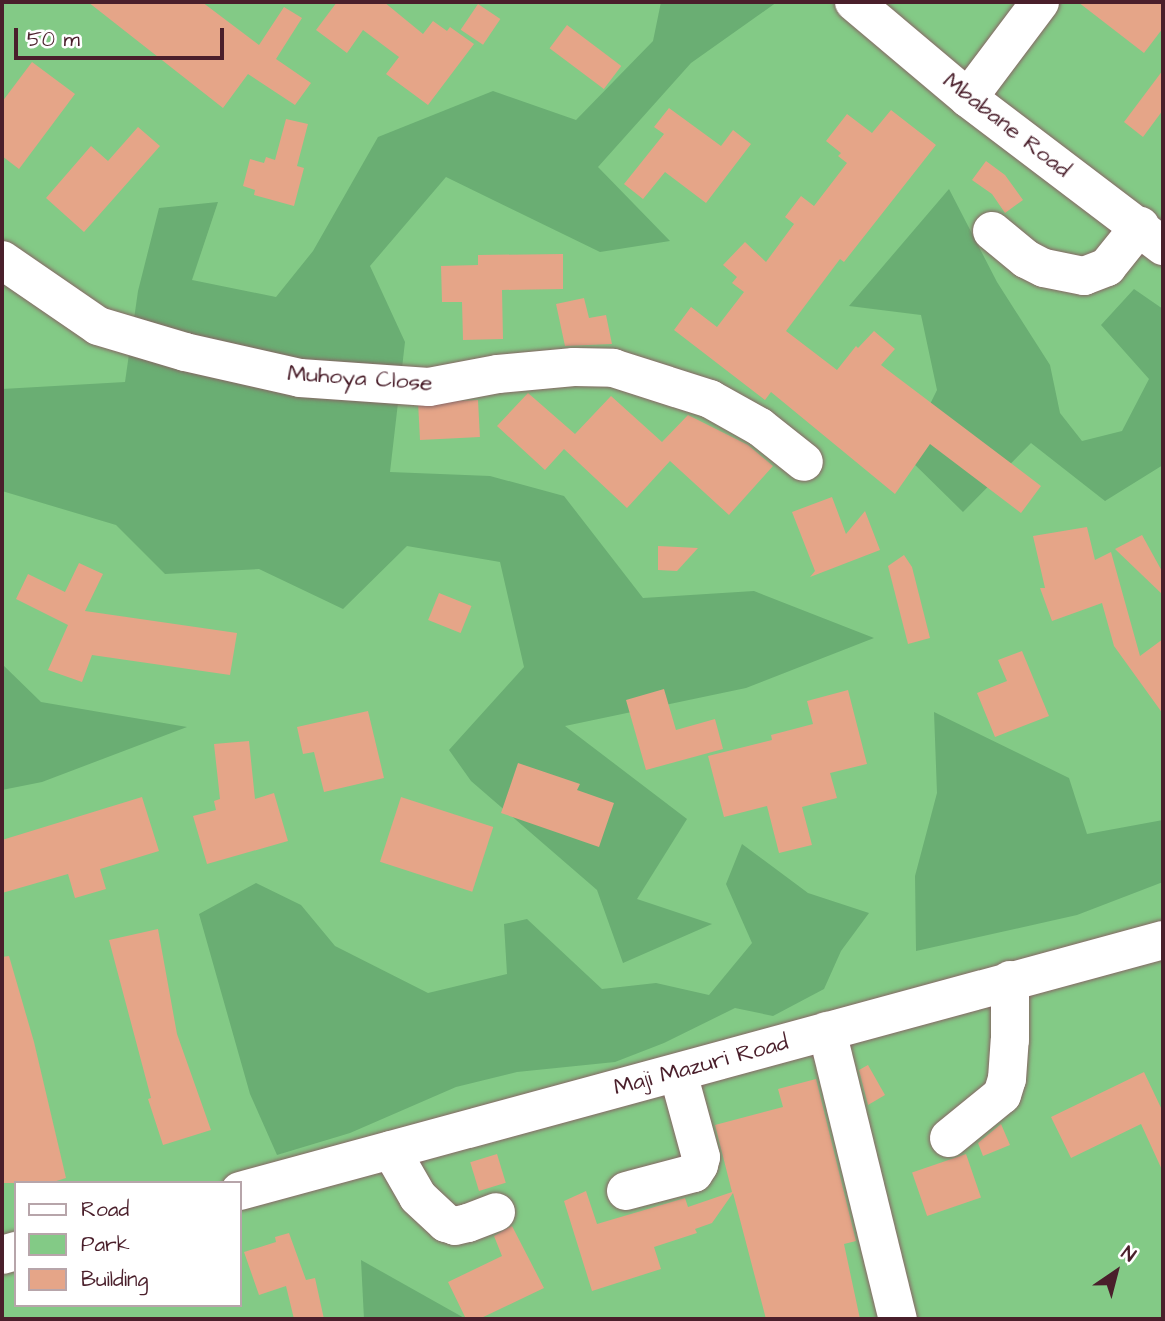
<!DOCTYPE html>
<html>
<head>
<meta charset="utf-8">
<style>
	body { margin:0 }
	#map { position:relative; width:1165px; height:1321px; overflow:hidden; background:#f4e6ce; font-family:"Architects Daughter",sans-serif }
	div>[style] { position:absolute }
	[style*='--x'] { left:calc(var(--x)*1px); top:calc(var(--y)*1px); width:calc(var(--w)*1px); rotate:calc(var(--a)*1deg) }
	.green>* { inset:0; background:#83ca86 }
	.forest>* { inset:0; background:#6aae73 }
	.building>* { inset:0; background:#e5a588; transform-origin:0 0 }
	.roads { filter:drop-shadow(0 0 2px #866564) drop-shadow(0 0 2px #866564) }
	.minor>* { height:38px; margin:-19px; padding:0 19px; transform-origin:19px; border-radius:19px; background:#fff }
	span { translate:-50% -50%; white-space:nowrap; text-align:center; line-height:1.15; -webkit-text-stroke:6px #fff; paint-order:stroke }
	.street-label { font-size:23px; color:#4a1f2b }
	.frame { position:absolute; inset:0; border:4px solid #4a1f2b; pointer-events:none }
	.legend { position:absolute; left:14px; top:1181px; width:228px; height:126px; box-sizing:border-box; background:#fff; border:2px solid #b7a5aa; margin:0; padding:9px 12px; list-style:none; font-size:21px; color:#4a1f2b }
	.legend li { display:flex; align-items:center; gap:14px; height:35px }
	.legend b { width:35px; border:2px solid #b7a5aa }
	.north { position:absolute; left:1081px; top:1237px; width:70px; height:70px; -webkit-text-stroke:5px #fff; paint-order:stroke; rotate:35deg; font-size:19px; font-weight:700; line-height:28px; text-align:center; color:#4a1f2b }
	.north::after { content:''; display:block; margin:auto; width:24px; height:32px; background:#4a1f2b; clip-path:polygon(50% 0,100% 100%,50% 72%,0 100%) }
	.scale { position:absolute; left:14px; top:28px; width:210px; height:32px; box-sizing:border-box; border:4px solid #4a1f2b; border-top:0; padding-left:9px; font-size:21px; line-height:24px; white-space:nowrap; color:#4a1f2b; -webkit-text-stroke:5px #fff; paint-order:stroke }
</style>
</head>
<body>
<div id="map">
	<div class="green">
		<div style="clip-path:polygon(evenodd,2px 2px,1163px 2px,1163px 1319px,2px 1319px,2px 2px,16px 1183px,240px 1183px,240px 1305px,16px 1305px,16px 1183px)"></div>
	</div>
	<div class="forest">
		<div style="clip-path:polygon(661px 2px,777px 2px,691px 63px,598px 167px,670px 241px,600px 252px,446px 177px,370px 266px,405px 342px,390px 472px,490px 476px,564px 496px,643px 598px,754px 591px,874px 638px,746px 688px,565px 726px,687px 819px,637px 899px,712px 924px,623px 963px,597px 890px,471px 781px,449px 750px,524px 667px,500px 562px,407px 546px,343px 609px,259px 569px,165px 574px,116px 525px,2px 491px,2px 389px,125px 382px,138px 291px,159px 208px,218px 202px,192px 280px,276px 297px,313px 251px,378px 137px,493px 91px,576px 120px,653px 41px)"></div>
		<div style="clip-path:polygon(949px 189px,997px 282px,1050px 365px,1060px 413px,1082px 441px,1122px 431px,1149px 379px,1101px 325px,1134px 289px,1163px 309px,1163px 465px,1105px 501px,1031px 443px,963px 512px,905px 455px,937px 390px,921px 315px,849px 306px)"></div>
		<div style="clip-path:polygon(2px 664px,41px 702px,187px 727px,42px 782px,2px 790px)"></div>
		<div style="clip-path:polygon(934px 712px,1069px 778px,1087px 834px,1163px 820px,1163px 882px,1077px 915px,916px 951px,915px 876px,937px 793px)"></div>
		<div style="clip-path:polygon(742px 844px,808px 893px,869px 913px,841px 951px,824px 989px,773px 1016px,735px 1008px,664px 1043px,615px 1062px,517px 1072px,456px 1087px,350px 1133px,277px 1155px,250px 1094px,199px 914px,256px 883px,301px 905px,335px 946px,428px 993px,507px 974px,504px 924px,527px 919px,602px 989px,656px 983px,709px 995px,752px 943px,726px 884px)"></div>
		<div style="clip-path:polygon(361px 1260px,466px 1319px,364px 1319px)"></div>
	</div>
	<div class="building">
		<div style="clip-path:polygon(88px 2px,202px 2px,259px 45px,284px 7px,302px 18px,276px 59px,311px 83px,295px 105px,248px 74px,223px 108px)"></div>
		<div style="clip-path:polygon(337px 2px,384px 2px,423px 34px,433px 21px,447px 31px,450px 27px,474px 44px,428px 105px,386px 74px,399px 57px,363px 30px,347px 53px,316px 30px)"></div>
		<div style="clip-path:polygon(1078px 2px,1163px 2px,1163px 28px,1144px 53px)"></div>
		<div style="left:478px;top:4px;width:27px;height:31px;rotate:34deg"></div>
		<div style="left:567px;top:25px;width:68px;height:29px;rotate:37deg"></div>
		<div style="clip-path:polygon(32px 62px,75px 94px,19px 169px,2px 156px,2px 102px)"></div>
		<div style="clip-path:polygon(1163px 70px,1163px 110px,1143px 137px,1124px 122px)"></div>
		<div style="clip-path:polygon(669px 108px,721px 146px,733px 130px,751px 144px,706px 203px,665px 172px,643px 199px,624px 184px,664px 134px,654px 127px)"></div>
		<div style="clip-path:polygon(891px 110px,936px 145px,844px 262px,840px 259px,786px 331px,837px 370px,856px 346px,858px 348px,874px 331px,895px 349px,881px 365px,1041px 486px,1021px 513px,930px 444px,895px 494px,771px 392px,765px 400px,674px 330px,691px 307px,717px 327px,744px 292px,732px 283px,737px 277px,723px 265px,745px 242px,766px 262px,794px 224px,785px 217px,801px 196px,814px 206px,847px 163px,838px 156px,841px 153px,826px 141px,847px 114px,872px 133px)"></div>
		<div style="clip-path:polygon(286px 119px,308px 124px,297px 166px,304px 168px,294px 206px,254px 195px,255px 190px,243px 186px,250px 159px,264px 163px,266px 157px,275px 160px)"></div>
		<div style="clip-path:polygon(138px 127px,160px 146px,84px 232px,46px 198px,91px 146px,108px 161px)"></div>
		<div style="clip-path:polygon(986px 161px,1005px 175px,1023px 200px,1005px 213px,992px 194px,972px 180px)"></div>
		<div style="clip-path:polygon(563px 254px,563px 289px,502px 290px,503px 339px,463px 340px,462px 302px,442px 302px,441px 266px,478px 265px,478px 255px)"></div>
		<div style="clip-path:polygon(584px 298px,589px 318px,606px 315px,612px 344px,565px 346px,556px 304px)"></div>
		<div style="clip-path:polygon(528px 393px,575px 434px,611px 396px,662px 442px,688px 415px,748px 445px,773px 466px,729px 515px,670px 461px,627px 508px,564px 449px,545px 470px,497px 426px)"></div>
		<div style="left:478px;top:400px;width:37px;height:60px;rotate:87deg"></div>
		<div style="clip-path:polygon(832px 497px,846px 534px,865px 511px,880px 550px,810px 577px,815px 571px,792px 512px)"></div>
		<div style="clip-path:polygon(1087px 527px,1095px 560px,1111px 552px,1140px 656px,1163px 639px,1163px 714px,1114px 646px,1102px 603px,1052px 621px,1040px 588px,1045px 588px,1033px 536px)"></div>
		<div style="clip-path:polygon(1142px 535px,1163px 573px,1163px 595px,1115px 549px)"></div>
		<div style="clip-path:polygon(658px 546px,698px 548px,677px 571px,658px 570px)"></div>
		<div style="clip-path:polygon(904px 555px,912px 567px,930px 638px,908px 644px,888px 566px)"></div>
		<div style="clip-path:polygon(79px 563px,103px 574px,85px 611px,237px 633px,230px 675px,92px 655px,82px 682px,48px 670px,68px 625px,16px 599px,28px 574px,65px 592px)"></div>
		<div style="left:439px;top:593px;width:35px;height:29px;rotate:22deg"></div>
		<div style="clip-path:polygon(1022px 651px,1049px 716px,995px 737px,977px 693px,1007px 681px,998px 660px)"></div>
		<div style="clip-path:polygon(664px 689px,676px 730px,715px 719px,723px 749px,646px 770px,626px 700px)"></div>
		<div style="clip-path:polygon(848px 690px,867px 764px,830px 773px,837px 798px,802px 807px,812px 845px,779px 853px,767px 806px,724px 817px,708px 756px,772px 740px,771px 735px,813px 724px,807px 701px)"></div>
		<div style="clip-path:polygon(368px 711px,384px 778px,324px 792px,314px 752px,303px 754px,297px 727px)"></div>
		<div style="clip-path:polygon(249px 741px,255px 799px,274px 793px,288px 841px,207px 864px,193px 816px,216px 810px,214px 801px,220px 799px,214px 744px)"></div>
		<div style="clip-path:polygon(518px 763px,580px 784px,577px 790px,614px 803px,599px 847px,501px 813px)"></div>
		<div style="clip-path:polygon(142px 797px,159px 851px,100px 869px,106px 889px,75px 898px,68px 874px,2px 893px,2px 840px)"></div>
		<div style="left:401px;top:797px;width:97px;height:68px;rotate:18deg"></div>
		<div style="clip-path:polygon(158px 929px,177px 1034px,211px 1130px,163px 1145px,148px 1099px,151px 1098px,109px 940px)"></div>
		<div style="clip-path:polygon(9px 956px,34px 1042px,66px 1178px,50px 1183px,2px 1183px,2px 957px)"></div>
		<div style="clip-path:polygon(868px 1065px,885px 1095px,868px 1105px,859px 1070px)"></div>
		<div style="clip-path:polygon(1144px 1072px,1163px 1112px,1163px 1172px,1141px 1124px,1071px 1158px,1051px 1117px)"></div>
		<div style="clip-path:polygon(816px 1079px,856px 1241px,844px 1244px,860px 1319px,766px 1319px,733px 1193px,712px 1223px,695px 1229px,697px 1233px,654px 1247px,661px 1269px,592px 1291px,564px 1201px,586px 1191px,597px 1224px,685px 1198px,688px 1207px,732px 1192px,715px 1125px,783px 1107px,778px 1089px)"></div>
		<div style="clip-path:polygon(1001px 1124px,1010px 1145px,983px 1156px,978px 1143px)"></div>
		<div style="left:497px;top:1154px;width:30px;height:28px;rotate:73deg"></div>
		<div style="left:966px;top:1154px;width:46px;height:57px;rotate:71deg"></div>
		<div style="clip-path:polygon(512px 1226px,544px 1288px,479px 1319px,466px 1319px,448px 1282px,502px 1256px,494px 1236px)"></div>
		<div style="clip-path:polygon(289px 1233px,306px 1280px,315px 1278px,324px 1319px,294px 1319px,286px 1286px,259px 1295px,244px 1252px,276px 1242px,275px 1237px)"></div>
	</div>
	<div class="roads">
		<div class="minor">
			<div style="--x:854;--y:2;--w:149;--a:40.1"></div>
			<div style="--x:968;--y:98;--w:245;--a:37.2"></div>
			<div style="--x:968;--y:98;--w:120;--a:-53.1"></div>
			<div style="--x:992;--y:231;--w:44;--a:39.5"></div>
			<div style="--x:1026;--y:259;--w:20;--a:27"></div>
			<div style="--x:1044;--y:268;--w:41;--a:11.3"></div>
			<div style="--x:1084;--y:276;--w:25;--a:-21"></div>
			<div style="--x:1107;--y:267;--w:53;--a:-51.2"></div>
			<div style="--x:2;--y:260;--w:116;--a:34.5"></div>
			<div style="--x:98;--y:326;--w:91;--a:16.6"></div>
			<div style="--x:185;--y:352;--w:118;--a:12.7"></div>
			<div style="--x:300;--y:378;--w:129;--a:4"></div>
			<div style="--x:429;--y:387;--w:70;--a:-10.7"></div>
			<div style="--x:498;--y:374;--w:76;--a:-5.3"></div>
			<div style="--x:574;--y:367;--w:39;--a:1"></div>
			<div style="--x:613;--y:368;--w:102;--a:17.7"></div>
			<div style="--x:710;--y:399;--w:57;--a:29.2"></div>
			<div style="--x:760;--y:427;--w:56;--a:38.5"></div>
			<div style="--x:827;--y:1031;--w:297;--a:76.2"></div>
			<div style="--x:949;--y:1138;--w:68;--a:-39.1"></div>
			<div style="--x:1002;--y:1095;--w:17;--a:-73"></div>
			<div style="--x:1007;--y:1079;--w:39;--a:-86"></div>
			<div style="--x:1010;--y:1040;--w:60;--a:-90"></div>
			<div style="--x:391;--y:1150;--w:54;--a:60.1"></div>
			<div style="--x:418;--y:1197;--w:38;--a:43"></div>
			<div style="--x:446;--y:1223;--w:9;--a:18"></div>
			<div style="--x:455;--y:1226;--w:13;--a:-13"></div>
			<div style="--x:468;--y:1223;--w:30;--a:-21"></div>
			<div style="--x:240;--y:1191;--w:957;--a:-15.21"></div>
			<div style="--x:626;--y:1191;--w:70;--a:-14.8"></div>
			<div style="--x:694;--y:1173;--w:9;--a:-58"></div>
			<div style="--x:699;--y:1165;--w:8;--a:-76"></div>
			<div style="--x:701;--y:1157;--w:87;--a:-105.3"></div>
			<div style="--x:2;--y:1255;--w:15;--a:-16"></div>
		</div>
	</div>
	<div class="street-label">
		<span style="left:1007px;top:125px;rotate:38deg">Mbabane Road</span>
		<span style="left:360px;top:378px;rotate:4deg">Muhoya Close</span>
		<span style="left:701px;top:1065px;rotate:-15deg">Maji Mazuri Road</span>
	</div>
	<div class="frame"></div>
	<ul class="legend">
	<li><b style="height:9px;background:#fff"></b>Road</li>
	<li><b style="height:19px;background:#83ca86"></b>Park</li>
	<li><b style="height:19px;background:#e5a588"></b>Building</li>
	</ul>
	<div class="north">N</div>
	<div class="scale">50 m</div>
</div>
</body>
</html>
